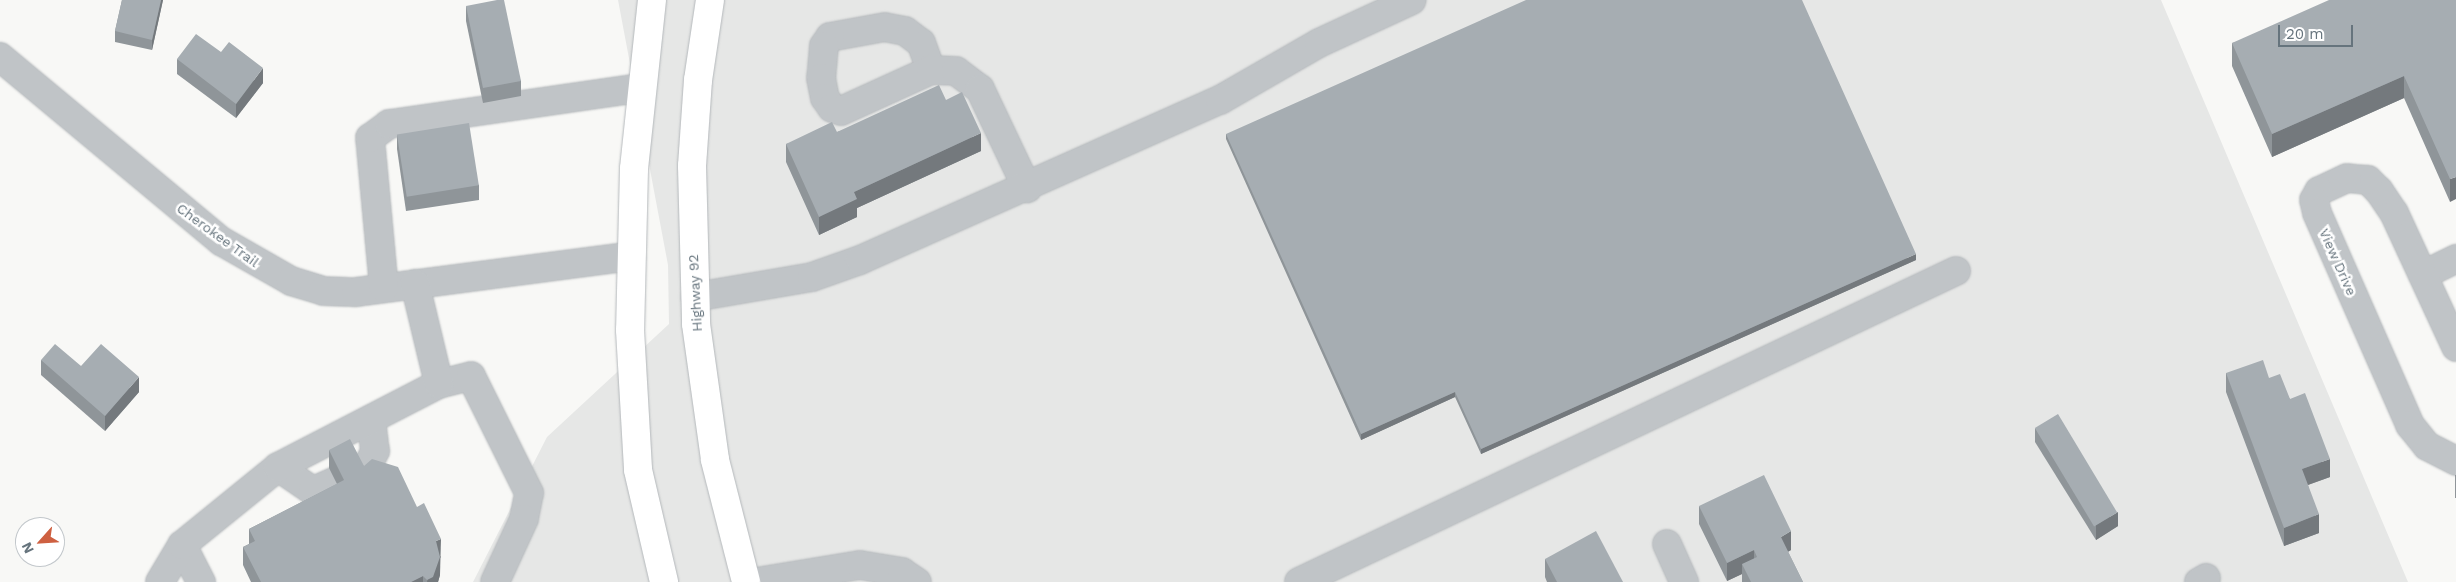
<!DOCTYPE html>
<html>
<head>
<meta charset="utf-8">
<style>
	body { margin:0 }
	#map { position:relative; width:2456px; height:582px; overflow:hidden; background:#f8f8f6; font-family:"Work Sans",sans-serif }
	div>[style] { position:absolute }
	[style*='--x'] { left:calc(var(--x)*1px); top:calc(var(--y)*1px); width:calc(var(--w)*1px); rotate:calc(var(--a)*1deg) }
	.built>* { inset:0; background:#e6e7e6 }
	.roads { filter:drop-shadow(0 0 1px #b4b8bb) drop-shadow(0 0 1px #b4b8bb) }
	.minor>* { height:28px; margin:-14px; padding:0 14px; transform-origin:14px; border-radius:14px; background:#c0c4c7 }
	.major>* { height:28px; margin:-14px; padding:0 14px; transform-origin:14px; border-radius:14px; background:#fff }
	.wall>* { inset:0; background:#8f9599; transform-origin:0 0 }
	.shaded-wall>* { inset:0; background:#74797d }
	.building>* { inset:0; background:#a6adb2; transform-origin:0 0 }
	span { translate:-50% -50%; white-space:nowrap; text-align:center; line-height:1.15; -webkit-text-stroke:5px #fff; paint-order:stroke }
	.street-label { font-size:14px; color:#66747d }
	.north { position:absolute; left:15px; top:517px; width:50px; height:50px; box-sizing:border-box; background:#fff; border:1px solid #c2c7cb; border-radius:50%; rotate:244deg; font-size:14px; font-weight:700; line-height:20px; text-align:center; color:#66747d }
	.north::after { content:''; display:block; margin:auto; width:18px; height:22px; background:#ce6041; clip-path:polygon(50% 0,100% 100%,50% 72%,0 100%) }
	.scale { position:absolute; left:2278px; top:25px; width:75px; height:22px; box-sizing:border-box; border:2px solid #66747d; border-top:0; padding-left:6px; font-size:15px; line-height:18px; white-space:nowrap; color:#66747d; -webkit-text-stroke:4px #fff; paint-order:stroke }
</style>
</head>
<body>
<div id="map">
	<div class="built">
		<div style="clip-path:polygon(618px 0,2161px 0,2408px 582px,473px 582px,547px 437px,669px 324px,668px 265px)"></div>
	</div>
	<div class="roads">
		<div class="minor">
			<div style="--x:0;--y:57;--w:288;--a:39.8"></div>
			<div style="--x:221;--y:241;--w:81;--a:29.7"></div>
			<div style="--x:291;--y:281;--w:34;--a:17"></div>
			<div style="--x:323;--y:291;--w:33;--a:2"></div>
			<div style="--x:356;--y:292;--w:278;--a:-7.4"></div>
			<div style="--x:931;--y:70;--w:29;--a:-110"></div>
			<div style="--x:921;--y:43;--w:20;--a:-143"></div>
			<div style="--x:905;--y:31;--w:20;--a:-169"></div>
			<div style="--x:885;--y:27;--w:56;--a:169.7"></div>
			<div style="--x:830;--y:37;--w:11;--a:124"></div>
			<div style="--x:824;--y:46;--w:32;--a:95"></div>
			<div style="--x:821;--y:78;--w:20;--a:79"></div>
			<div style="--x:825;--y:98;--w:12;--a:55"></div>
			<div style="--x:832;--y:108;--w:9;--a:18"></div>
			<div style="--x:841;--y:111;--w:99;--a:-24.5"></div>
			<div style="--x:931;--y:70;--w:25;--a:2"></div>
			<div style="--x:956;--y:71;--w:30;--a:37"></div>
			<div style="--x:980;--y:89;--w:110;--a:64.6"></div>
			<div style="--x:2423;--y:275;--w:37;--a:-26"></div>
			<div style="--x:384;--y:288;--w:151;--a:-95.3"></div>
			<div style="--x:370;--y:138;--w:24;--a:-36"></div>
			<div style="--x:389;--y:124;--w:254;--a:-8.2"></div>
			<div style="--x:695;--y:297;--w:119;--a:-9.7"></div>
			<div style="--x:812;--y:277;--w:51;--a:-19.5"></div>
			<div style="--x:860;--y:260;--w:394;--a:-24"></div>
			<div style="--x:1220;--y:100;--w:114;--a:-29.9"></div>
			<div style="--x:1319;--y:43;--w:102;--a:-24.8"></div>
			<div style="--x:2456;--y:347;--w:148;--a:-114.8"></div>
			<div style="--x:2394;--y:213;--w:27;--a:-124"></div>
			<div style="--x:2379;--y:191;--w:16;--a:-135"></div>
			<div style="--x:2368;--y:180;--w:21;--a:-175"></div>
			<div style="--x:2347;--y:178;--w:31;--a:155"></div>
			<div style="--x:2319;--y:191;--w:10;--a:119"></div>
			<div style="--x:2314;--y:200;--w:13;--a:77"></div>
			<div style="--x:2317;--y:213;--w:232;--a:66.3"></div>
			<div style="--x:2410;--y:425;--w:27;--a:51"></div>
			<div style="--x:2427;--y:446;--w:33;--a:27"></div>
			<div style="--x:439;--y:384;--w:33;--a:-14"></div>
			<div style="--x:471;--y:376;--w:131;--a:63.6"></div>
			<div style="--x:529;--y:493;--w:26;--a:101"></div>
			<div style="--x:524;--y:519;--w:69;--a:114.7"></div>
			<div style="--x:278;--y:467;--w:42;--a:34.4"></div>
			<div style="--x:313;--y:491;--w:24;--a:-24"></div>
			<div style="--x:357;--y:471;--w:13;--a:-29"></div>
			<div style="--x:368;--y:465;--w:16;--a:-63"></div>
			<div style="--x:375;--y:451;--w:32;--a:-97"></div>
			<div style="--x:1667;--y:544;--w:42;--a:65.9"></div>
			<div style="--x:182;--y:545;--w:42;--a:62.8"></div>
			<div style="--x:160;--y:582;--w:43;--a:-59.3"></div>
			<div style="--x:182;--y:545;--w:124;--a:-39.1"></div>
			<div style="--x:278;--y:467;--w:181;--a:-27.3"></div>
			<div style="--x:439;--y:384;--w:103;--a:-103.5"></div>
			<div style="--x:756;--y:582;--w:105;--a:-9.3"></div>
			<div style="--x:860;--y:565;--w:43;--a:9.5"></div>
			<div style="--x:902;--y:572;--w:18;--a:34"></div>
			<div style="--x:1299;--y:582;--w:727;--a:-25.33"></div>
			<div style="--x:2199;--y:582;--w:8;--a:-30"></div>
		</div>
		<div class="major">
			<div style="--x:652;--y:0;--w:170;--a:96.1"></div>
			<div style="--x:634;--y:169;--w:161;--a:91.4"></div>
			<div style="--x:630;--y:330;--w:140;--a:86.7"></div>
			<div style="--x:638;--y:470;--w:115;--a:76.9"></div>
			<div style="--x:710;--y:0;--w:81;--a:98.5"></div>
			<div style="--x:698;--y:80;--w:86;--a:94"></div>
			<div style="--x:692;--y:166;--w:158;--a:88.5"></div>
			<div style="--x:696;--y:324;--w:137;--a:82"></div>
			<div style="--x:715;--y:460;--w:126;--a:75.7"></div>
		</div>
	</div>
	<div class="wall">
		<div style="clip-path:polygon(122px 0,163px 0,152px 50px,115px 42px,115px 31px)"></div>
		<div style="clip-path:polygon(2456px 0,2450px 202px,2404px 98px,2272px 157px,2232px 66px,2232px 43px)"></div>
		<div style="clip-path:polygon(466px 6px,521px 81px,521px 96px,483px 103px,466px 21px)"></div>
		<div style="clip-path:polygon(177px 59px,263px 83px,236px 118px,177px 74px)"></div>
		<div style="clip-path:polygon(946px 100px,981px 151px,857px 208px,857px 217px,819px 235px,786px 162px,786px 144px,837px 132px)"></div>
		<div style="clip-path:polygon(1226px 134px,1916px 260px,1481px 454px,1455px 397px,1361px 440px,1226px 139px)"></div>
		<div style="clip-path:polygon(397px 135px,479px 185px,479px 200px,406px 211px,397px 149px)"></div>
		<div style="clip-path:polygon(41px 360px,81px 366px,139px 392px,105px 431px,41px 375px)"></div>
		<div style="clip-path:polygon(2226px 373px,2269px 378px,2290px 399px,2330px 477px,2308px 485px,2319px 533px,2284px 546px,2226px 392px)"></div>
		<div style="clip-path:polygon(2035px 428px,2118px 526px,2096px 540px,2035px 442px)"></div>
		<div style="clip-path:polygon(329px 450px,364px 466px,441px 557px,440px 558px,440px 575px,438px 582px,251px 582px,243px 565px,243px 547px,249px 544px,249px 529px,337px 484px,329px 468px)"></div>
		<div style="left:2455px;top:475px;width:1px;height:23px"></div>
		<div style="clip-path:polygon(1699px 506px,1791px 550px,1788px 552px,1803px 582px,1742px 582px,1742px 574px,1727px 581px,1699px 524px)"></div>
		<div style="clip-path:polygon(1545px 559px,1623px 582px,1547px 582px,1545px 577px)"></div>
	</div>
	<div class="shaded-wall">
		<div style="clip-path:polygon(161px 0,163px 0,152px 50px,152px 40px)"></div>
		<div style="clip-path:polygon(263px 68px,263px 83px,236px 118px,236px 104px)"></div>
		<div style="clip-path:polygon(2404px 76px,2404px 98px,2272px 157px,2272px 134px)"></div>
		<div style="clip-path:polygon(981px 133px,981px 151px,857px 208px,857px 217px,819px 235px,819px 217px,854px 192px)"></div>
		<div style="clip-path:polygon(2456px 177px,2456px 199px,2450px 202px,2450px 179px)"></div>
		<div style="clip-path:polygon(1916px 254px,1916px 260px,1481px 454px,1481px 449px)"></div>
		<div style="clip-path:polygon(139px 377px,139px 392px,105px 431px,105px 416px)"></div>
		<div style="clip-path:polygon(1455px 392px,1455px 397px,1361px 440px,1361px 434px)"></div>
		<div style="clip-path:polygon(2330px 459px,2330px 477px,2302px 487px,2302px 469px)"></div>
		<div style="clip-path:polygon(2118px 512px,2118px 526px,2096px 540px,2096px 525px)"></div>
		<div style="clip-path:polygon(2319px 514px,2319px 533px,2284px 546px,2284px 528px)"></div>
		<div style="clip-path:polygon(1791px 531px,1791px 550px,1781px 555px,1781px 537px)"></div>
		<div style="clip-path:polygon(441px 539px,440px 575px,438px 582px,427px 582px,436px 541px)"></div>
		<div style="clip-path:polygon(1754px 550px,1754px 568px,1742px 564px,1742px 574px,1727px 581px,1727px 563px)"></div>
		<div style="clip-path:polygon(423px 576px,423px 582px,411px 582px)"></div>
	</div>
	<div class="building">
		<div style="clip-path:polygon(122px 0,161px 0,152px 40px,115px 31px)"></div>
		<div style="clip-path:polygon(497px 0,504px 0,521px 81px,483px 88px,466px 6px)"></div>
		<div style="clip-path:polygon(1526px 0,1802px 0,1916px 254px,1481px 449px,1455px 392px,1361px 434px,1226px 134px)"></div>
		<div style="clip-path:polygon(2329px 0,2456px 0,2456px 177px,2450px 179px,2404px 76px,2272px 134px,2232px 43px)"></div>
		<div style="clip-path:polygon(196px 34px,221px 52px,229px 42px,263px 68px,236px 104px,177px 59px)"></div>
		<div style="clip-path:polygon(939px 85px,946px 100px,962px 92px,981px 133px,854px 192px,857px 199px,819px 217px,786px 144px,832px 122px,837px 132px)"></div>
		<div style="left:469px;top:123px;width:63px;height:73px;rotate:81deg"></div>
		<div style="clip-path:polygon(55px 344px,81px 366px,101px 344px,139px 377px,105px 416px,41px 360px)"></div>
		<div style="clip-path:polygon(2263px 360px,2269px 378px,2280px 374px,2290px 399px,2305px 393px,2330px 459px,2302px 469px,2319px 514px,2284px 528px,2226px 373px)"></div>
		<div style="left:2058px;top:414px;width:115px;height:27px;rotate:59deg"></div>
		<div style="clip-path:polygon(350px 439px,364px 466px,372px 459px,398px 467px,417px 507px,424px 503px,441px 539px,436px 541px,440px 557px,433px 577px,427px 580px,423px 576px,411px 582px,261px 582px,243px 547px,255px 541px,249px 529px,344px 480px,329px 450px)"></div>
		<div style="clip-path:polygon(1764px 475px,1791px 531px,1781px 537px,1803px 582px,1751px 582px,1742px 564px,1757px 557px,1754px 550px,1727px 563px,1699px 506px)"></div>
		<div style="clip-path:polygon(1596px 531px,1623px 582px,1557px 582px,1545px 559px)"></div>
	</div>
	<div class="street-label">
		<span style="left:218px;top:235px;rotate:36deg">Cherokee Trail</span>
		<span style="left:2338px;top:262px;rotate:66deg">View Drive</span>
		<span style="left:695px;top:293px;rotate:-93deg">Highway 92</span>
	</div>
	<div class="north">N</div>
	<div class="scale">20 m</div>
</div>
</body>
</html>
